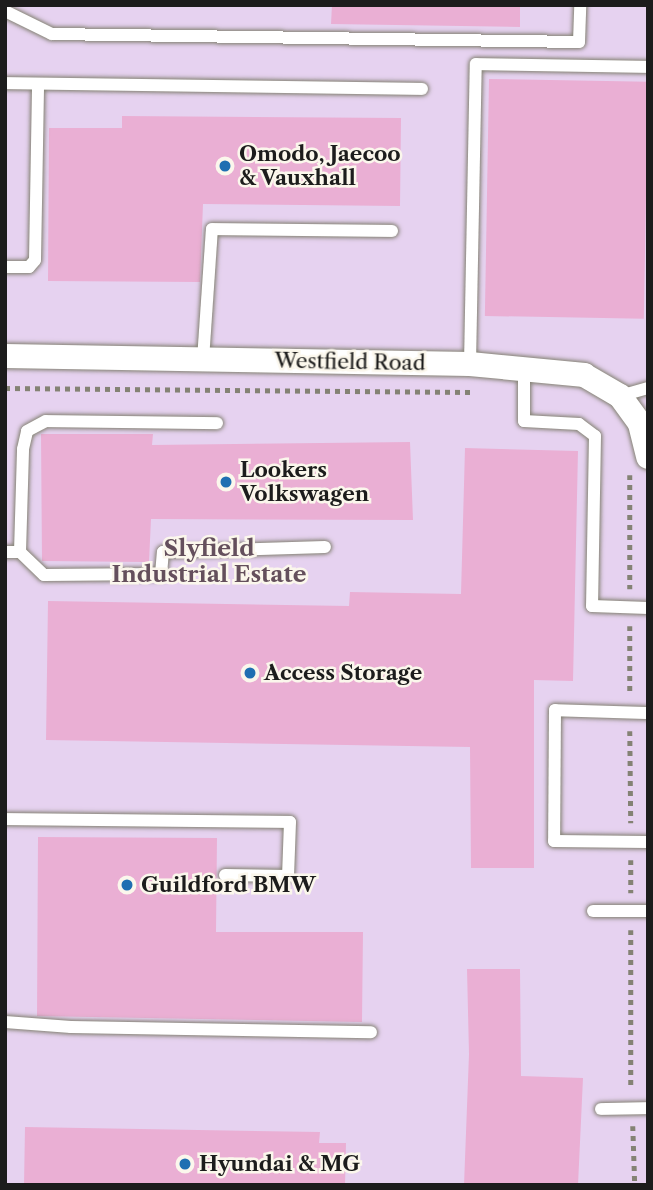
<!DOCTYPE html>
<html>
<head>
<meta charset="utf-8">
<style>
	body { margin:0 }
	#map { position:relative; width:653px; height:1190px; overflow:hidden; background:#ede7cb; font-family:"Libre Caslon Text",serif }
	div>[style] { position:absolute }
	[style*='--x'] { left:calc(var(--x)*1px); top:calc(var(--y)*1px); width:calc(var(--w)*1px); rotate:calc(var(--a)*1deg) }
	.built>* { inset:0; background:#e6d2f0; transform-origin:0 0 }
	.building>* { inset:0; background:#eaafd4; transform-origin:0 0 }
	.path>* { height:4.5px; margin-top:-2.25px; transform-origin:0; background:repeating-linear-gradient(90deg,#848274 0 5px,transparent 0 10px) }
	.roads { filter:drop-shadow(0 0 2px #848274) drop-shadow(0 0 2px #848274) }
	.service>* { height:12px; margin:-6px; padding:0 6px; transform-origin:6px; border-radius:6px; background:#fff }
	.minor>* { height:24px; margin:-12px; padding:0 12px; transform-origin:12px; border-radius:12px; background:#fff }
	.dots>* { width:19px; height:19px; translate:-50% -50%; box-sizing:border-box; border:4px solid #fbf7ec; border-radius:50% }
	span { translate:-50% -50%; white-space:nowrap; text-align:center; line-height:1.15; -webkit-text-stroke:5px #fbf7ec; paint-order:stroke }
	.poi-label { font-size:21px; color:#1c1c1c; font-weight:700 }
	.left { translate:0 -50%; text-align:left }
	.street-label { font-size:21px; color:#1c1c1c }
	.neighbourhood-label { font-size:23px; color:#644f5c; font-weight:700 }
	.frame { position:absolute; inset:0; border:7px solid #1c1c1c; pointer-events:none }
</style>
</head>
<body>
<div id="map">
	<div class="built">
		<div style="left:5px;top:5px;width:643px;height:1180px"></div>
	</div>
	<div class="building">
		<div style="clip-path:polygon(332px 5px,520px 5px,520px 27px,331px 24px)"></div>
		<div style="left:489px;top:79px;width:159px;height:237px;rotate:1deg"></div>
		<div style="clip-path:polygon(122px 116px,401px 118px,400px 206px,203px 204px,200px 282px,48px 281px,49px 128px,122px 128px)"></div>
		<div style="clip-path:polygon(41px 434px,153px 434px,152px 445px,410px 442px,413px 520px,151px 519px,149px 562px,42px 561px)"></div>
		<div style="clip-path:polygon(465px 448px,578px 451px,573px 681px,534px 680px,534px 868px,471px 868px,470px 747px,46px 740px,48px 601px,349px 606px,350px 592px,461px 594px)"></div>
		<div style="clip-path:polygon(38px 837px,217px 838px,216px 932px,363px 932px,362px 1022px,37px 1016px)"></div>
		<div style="clip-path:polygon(467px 969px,520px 969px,521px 1076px,583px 1078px,578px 1185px,464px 1185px,469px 1054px)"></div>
		<div style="clip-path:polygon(25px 1127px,320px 1132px,319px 1143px,346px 1143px,345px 1185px,24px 1185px)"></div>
	</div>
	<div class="path">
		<div style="--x:5;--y:388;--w:466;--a:0.5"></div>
		<div style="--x:630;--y:475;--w:114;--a:90"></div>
		<div style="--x:630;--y:626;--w:68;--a:90"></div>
		<div style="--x:630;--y:731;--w:92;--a:89.4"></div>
		<div style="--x:631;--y:860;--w:33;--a:90"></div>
		<div style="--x:631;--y:930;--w:159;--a:90"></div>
		<div style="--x:633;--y:1126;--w:59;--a:88.1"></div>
	</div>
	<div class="roads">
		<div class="service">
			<div style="--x:5;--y:11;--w:52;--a:26.1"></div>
			<div style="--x:52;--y:34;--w:527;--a:0.87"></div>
			<div style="--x:579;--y:42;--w:37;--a:-88"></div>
			<div style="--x:5;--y:83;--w:417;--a:0.8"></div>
			<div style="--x:5;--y:267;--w:24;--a:0"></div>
			<div style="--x:29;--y:267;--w:9;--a:-49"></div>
			<div style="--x:35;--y:260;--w:176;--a:-89"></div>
			<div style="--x:203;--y:360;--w:131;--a:-86.1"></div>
			<div style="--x:212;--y:229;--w:180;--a:0.6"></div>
			<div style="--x:470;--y:364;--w:300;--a:-88.9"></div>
			<div style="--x:476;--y:64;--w:172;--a:1"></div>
			<div style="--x:524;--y:368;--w:53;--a:90"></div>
			<div style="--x:524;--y:421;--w:55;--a:3.1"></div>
			<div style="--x:579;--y:424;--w:20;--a:37"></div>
			<div style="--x:595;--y:436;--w:170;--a:91"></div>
			<div style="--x:592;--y:606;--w:56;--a:2"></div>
			<div style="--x:620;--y:396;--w:29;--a:-16"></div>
			<div style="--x:5;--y:552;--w:15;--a:0"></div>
			<div style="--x:20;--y:552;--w:33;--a:44"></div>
			<div style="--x:44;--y:575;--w:117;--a:-0.5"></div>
			<div style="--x:161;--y:574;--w:22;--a:-85"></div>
			<div style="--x:163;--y:552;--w:162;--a:-1.8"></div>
			<div style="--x:20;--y:552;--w:103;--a:-88.3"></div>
			<div style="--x:23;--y:449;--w:18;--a:-77"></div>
			<div style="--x:27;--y:431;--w:21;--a:-28"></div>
			<div style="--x:46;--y:421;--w:171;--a:0.7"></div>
			<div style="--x:648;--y:713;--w:93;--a:-178.2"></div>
			<div style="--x:555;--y:710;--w:131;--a:90.4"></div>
			<div style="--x:554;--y:841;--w:94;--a:0.6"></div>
			<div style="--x:5;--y:819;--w:285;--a:0.6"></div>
			<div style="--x:290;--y:822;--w:54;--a:92.1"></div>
			<div style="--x:288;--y:876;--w:63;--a:-179.1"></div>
			<div style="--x:593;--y:911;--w:55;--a:0"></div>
			<div style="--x:5;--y:1022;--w:66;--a:4.3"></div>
			<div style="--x:71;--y:1027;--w:300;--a:1"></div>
			<div style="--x:601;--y:1109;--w:47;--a:-1.2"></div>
		</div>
		<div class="minor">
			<div style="--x:5;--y:356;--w:465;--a:1"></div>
			<div style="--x:470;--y:364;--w:115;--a:5.5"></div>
			<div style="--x:584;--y:375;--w:42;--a:30.3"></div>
			<div style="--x:620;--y:396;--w:34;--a:54"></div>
			<div style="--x:640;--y:424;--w:34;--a:76"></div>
		</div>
	</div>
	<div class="dots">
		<div style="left:225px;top:166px;background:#1f6fb2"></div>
		<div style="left:226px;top:482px;background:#1f6fb2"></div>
		<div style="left:250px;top:673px;background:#1f6fb2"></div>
		<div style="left:127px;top:885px;background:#1f6fb2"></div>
		<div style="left:185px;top:1164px;background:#1f6fb2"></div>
	</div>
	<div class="poi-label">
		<span class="left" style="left:239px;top:166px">Omodo, Jaecoo<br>&amp; Vauxhall</span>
		<span class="left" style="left:240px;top:482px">Lookers<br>Volkswagen</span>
		<span class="left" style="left:264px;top:673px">Access Storage</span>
		<span class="left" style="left:141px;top:885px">Guildford BMW</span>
		<span class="left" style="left:199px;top:1164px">Hyundai &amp; MG</span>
	</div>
	<div class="street-label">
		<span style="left:350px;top:362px;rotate:1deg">Westfield Road</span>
	</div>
	<div class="neighbourhood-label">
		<span style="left:209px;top:561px">Slyfield<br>Industrial Estate</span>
	</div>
	<div class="frame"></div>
</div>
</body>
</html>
